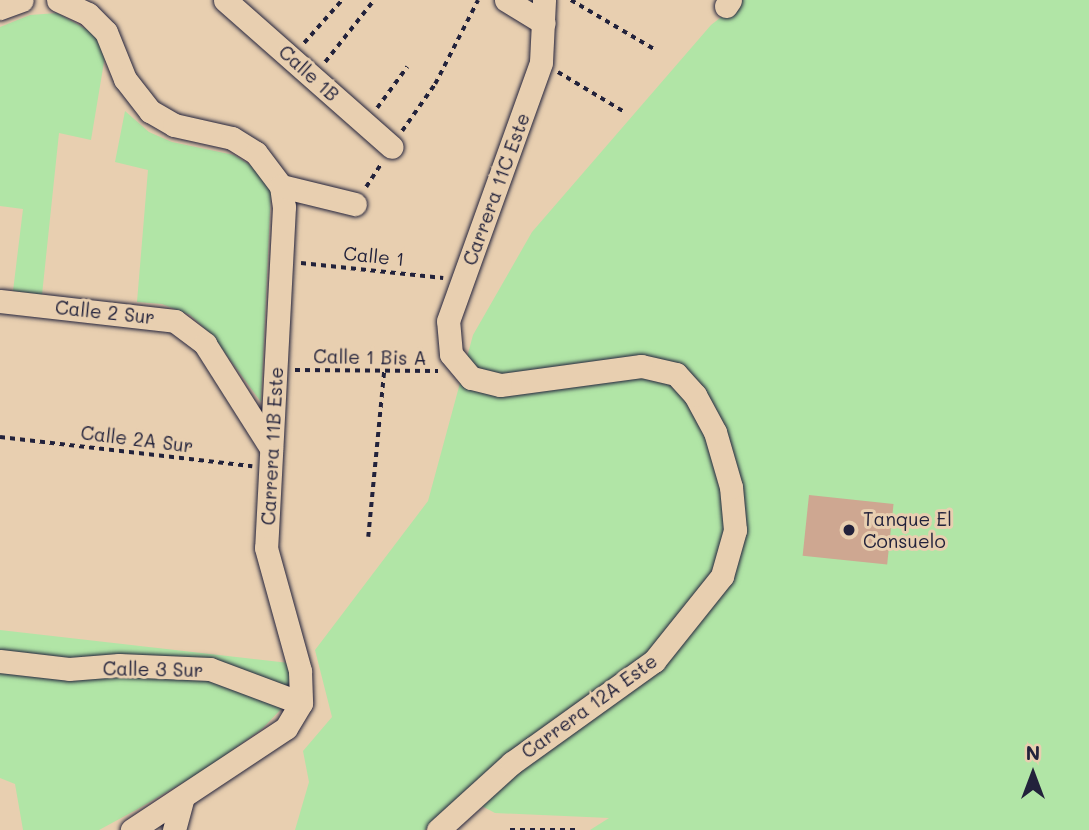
<!DOCTYPE html>
<html>
<head>
<meta charset="utf-8">
<style>
	body { margin:0 }
	#map { position:relative; width:1089px; height:830px; overflow:hidden; background:#e8cfb0; font-family:Mali,sans-serif }
	div>[style] { position:absolute }
	[style*='--x'] { left:calc(var(--x)*1px); top:calc(var(--y)*1px); width:calc(var(--w)*1px); rotate:calc(var(--a)*1deg) }
	.green>* { inset:0; background:#b1e5a6 }
	.building>* { inset:0; background:#cea791; transform-origin:0 0 }
	.path>* { height:3.5px; margin-top:-1.75px; transform-origin:0; background:repeating-linear-gradient(90deg,#22223b 0 5px,transparent 0 10px) }
	.roads { filter:drop-shadow(0 0 2px #22223b) drop-shadow(0 0 2px #22223b) }
	.minor>* { height:23px; margin:-11.5px; padding:0 11.5px; transform-origin:11.5px; border-radius:11.5px; background:#e8cfb0 }
	.dots>* { width:19px; height:19px; translate:-50% -50%; box-sizing:border-box; border:4px solid #e8cfb0; border-radius:50% }
	span { translate:-50% -50%; white-space:nowrap; text-align:center; line-height:1.15; -webkit-text-stroke:6px #e8cfb0; paint-order:stroke }
	.street-label { font-size:19px; color:#22223b }
	.poi-label { font-size:19px; color:#22223b }
	.left { translate:0 -50%; text-align:left }
	.north { position:absolute; left:998px; top:739px; width:70px; height:70px; -webkit-text-stroke:5px #e8cfb0; paint-order:stroke; rotate:0deg; font-size:19px; font-weight:700; line-height:28px; text-align:center; color:#22223b }
	.north::after { content:''; display:block; margin:auto; width:24px; height:32px; background:#22223b; clip-path:polygon(50% 0,100% 100%,50% 72%,0 100%) }
</style>
</head>
<body>
<div id="map">
	<div class="green">
		<div style="clip-path:polygon(743px 0,1089px 0,1089px 830px,590px 830px,609px 818px,495px 813px,465px 797px,425px 830px,295px 830px,309px 782px,303px 751px,332px 717px,315px 650px,428px 501px,473px 335px,532px 232px,711px 25px)"></div>
		<div style="clip-path:polygon(57px 13px,97px 35px,105px 56px,91px 140px,59px 133px,42px 295px,13px 291px,23px 209px,0 206px,0 27px,30px 15px)"></div>
		<div style="clip-path:polygon(125px 111px,149px 132px,172px 142px,234px 155px,258px 170px,271px 191px,261px 402px,212px 335px,190px 315px,162px 304px,137px 302px,148px 170px,115px 162px)"></div>
		<div style="clip-path:polygon(0 630px,289px 663px,289px 683px,283px 707px,262px 729px,203px 771px,136px 810px,99px 830px,23px 830px,15px 784px,0 778px)"></div>
	</div>
	<div class="building">
		<div style="left:809px;top:495px;width:85px;height:61px;rotate:6deg"></div>
	</div>
	<div class="path">
		<div style="--x:571;--y:0;--w:96;--a:30.6"></div>
		<div style="--x:304;--y:43;--w:57;--a:-48.5"></div>
		<div style="--x:325;--y:62;--w:79;--a:-51.7"></div>
		<div style="--x:558;--y:72;--w:76;--a:31"></div>
		<div style="--x:377;--y:108;--w:51;--a:-53.8"></div>
		<div style="--x:402;--y:131;--w:57;--a:-54.9"></div>
		<div style="--x:435;--y:84;--w:94;--a:-62.9"></div>
		<div style="--x:366;--y:187;--w:27;--a:-57"></div>
		<div style="--x:301;--y:263;--w:143;--a:6"></div>
		<div style="--x:295;--y:370;--w:143;--a:0.4"></div>
		<div style="--x:0;--y:437;--w:254;--a:6.6"></div>
		<div style="--x:368;--y:537;--w:167;--a:-84.5"></div>
		<div style="--x:510;--y:830;--w:66;--a:0"></div>
	</div>
	<div class="roads">
		<div class="minor">
			<div style="--x:58;--y:0;--w:33;--a:25"></div>
			<div style="--x:88;--y:14;--w:25;--a:45"></div>
			<div style="--x:106;--y:32;--w:51;--a:68"></div>
			<div style="--x:125;--y:79;--w:41;--a:52"></div>
			<div style="--x:150;--y:111;--w:28;--a:30"></div>
			<div style="--x:174;--y:125;--w:59;--a:12.6"></div>
			<div style="--x:232;--y:138;--w:28;--a:32"></div>
			<div style="--x:256;--y:153;--w:41;--a:52.9"></div>
			<div style="--x:281;--y:186;--w:21;--a:82"></div>
			<div style="--x:284;--y:207;--w:341;--a:93"></div>
			<div style="--x:266;--y:548;--w:128;--a:74.5"></div>
			<div style="--x:300;--y:671;--w:32;--a:88"></div>
			<div style="--x:301;--y:703;--w:29;--a:121"></div>
			<div style="--x:286;--y:728;--w:185;--a:146.5"></div>
			<div style="--x:225;--y:0;--w:222;--a:41.4"></div>
			<div style="--x:506;--y:0;--w:44;--a:31.2"></div>
			<div style="--x:726;--y:6;--w:7;--a:-56"></div>
			<div style="--x:0;--y:8;--w:23;--a:-20"></div>
			<div style="--x:281;--y:186;--w:76;--a:13.7"></div>
			<div style="--x:0;--y:301;--w:176;--a:6.5"></div>
			<div style="--x:175;--y:321;--w:38;--a:37"></div>
			<div style="--x:205;--y:344;--w:123;--a:57.6"></div>
			<div style="--x:0;--y:661;--w:69;--a:6.6"></div>
			<div style="--x:69;--y:669;--w:50;--a:-4.6"></div>
			<div style="--x:119;--y:665;--w:91;--a:2.5"></div>
			<div style="--x:210;--y:669;--w:97;--a:20.5"></div>
			<div style="--x:174;--y:830;--w:34;--a:-75"></div>
			<div style="--x:438;--y:830;--w:100;--a:-42.2"></div>
			<div style="--x:512;--y:763;--w:175;--a:-35.7"></div>
			<div style="--x:654;--y:661;--w:109;--a:-51.3"></div>
			<div style="--x:722;--y:576;--w:48;--a:-74.2"></div>
			<div style="--x:735;--y:530;--w:43;--a:-95.3"></div>
			<div style="--x:731;--y:487;--w:57;--a:-106.2"></div>
			<div style="--x:715;--y:432;--w:42;--a:-118.4"></div>
			<div style="--x:695;--y:395;--w:28;--a:-132"></div>
			<div style="--x:676;--y:374;--w:36;--a:-167"></div>
			<div style="--x:641;--y:366;--w:142;--a:172.3"></div>
			<div style="--x:500;--y:385;--w:30;--a:-166"></div>
			<div style="--x:471;--y:378;--w:31;--a:-130"></div>
			<div style="--x:451;--y:354;--w:33;--a:-95"></div>
			<div style="--x:448;--y:321;--w:275;--a:-70.2"></div>
			<div style="--x:541;--y:62;--w:62;--a:-87.2"></div>
		</div>
	</div>
	<div class="dots">
		<div style="left:849px;top:530px;background:#22223b"></div>
	</div>
	<div class="street-label">
		<span style="left:309px;top:73px;rotate:42deg">Calle 1B</span>
		<span style="left:496px;top:189px;rotate:-70deg">Carrera 11C Este</span>
		<span style="left:374px;top:256px;rotate:6deg">Calle 1</span>
		<span style="left:105px;top:312px;rotate:6deg">Calle 2 Sur</span>
		<span style="left:370px;top:357px;rotate:1deg">Calle 1 Bis A</span>
		<span style="left:137px;top:439px;rotate:7deg">Calle 2A Sur</span>
		<span style="left:272px;top:446px;rotate:-87deg">Carrera 11B Este</span>
		<span style="left:153px;top:669px;rotate:1deg">Calle 3 Sur</span>
		<span style="left:589px;top:706px;rotate:-36deg">Carrera 12A Este</span>
	</div>
	<div class="poi-label">
		<span class="left" style="left:863px;top:530px">Tanque El<br>Consuelo</span>
	</div>
	<div class="north">N</div>
</div>
</body>
</html>
